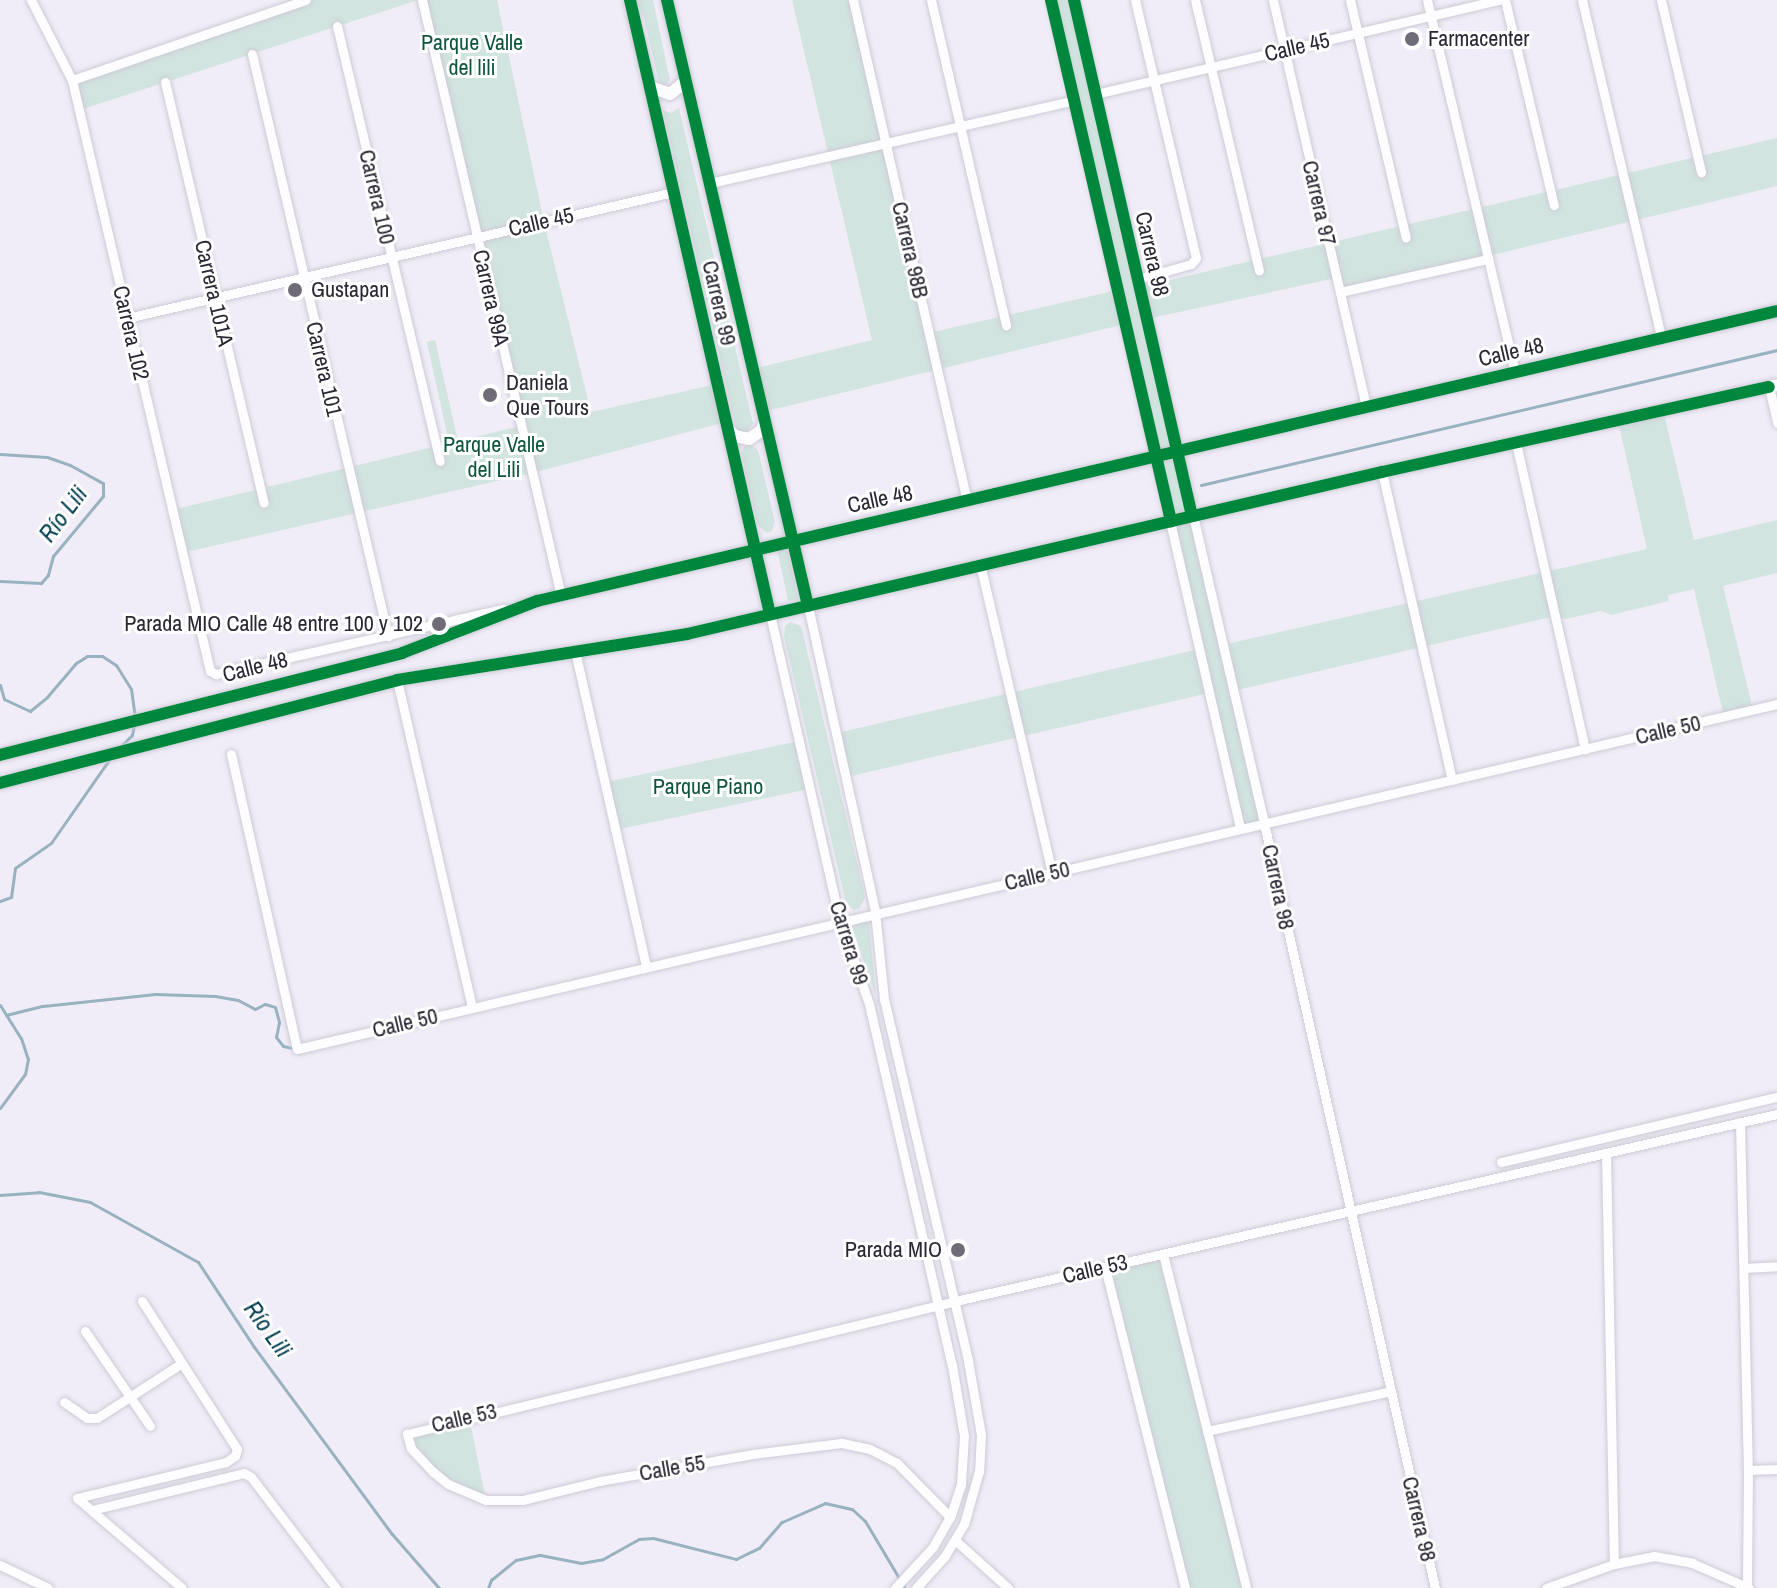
<!DOCTYPE html>
<html>
<head>
<meta charset="utf-8">
<style>
	body { margin:0 }
	#map { position:relative; width:1777px; height:1588px; overflow:hidden; background:#f0edf8; font-family:"Archivo Narrow",sans-serif }
	div>[style] { position:absolute }
	[style*='--x'] { left:calc(var(--x)*1px); top:calc(var(--y)*1px); width:calc(var(--w)*1px); rotate:calc(var(--a)*1deg) }
	.green>* { inset:0; background:#d1e4df; transform-origin:0 0 }
	.stream>* { height:3px; margin:-1.5px; padding:0 1.5px; transform-origin:1.5px; border-radius:1.5px; background:#98b2c0 }
	.roads { filter:drop-shadow(0 0 2px #cdcad6) drop-shadow(0 0 2px #cdcad6) }
	.minor>* { height:9px; margin:-4.5px; padding:0 4.5px; transform-origin:4.5px; border-radius:4.5px; background:#fdfcfe }
	.major>* { height:12px; margin:-6px; padding:0 6px; transform-origin:6px; border-radius:6px; background:#fdfcfe }
	.cycleway>* { height:12px; margin:-6px; padding:0 6px; transform-origin:6px; border-radius:6px; background:#00873e }
	.dots>* { width:22px; height:22px; translate:-50% -50%; box-sizing:border-box; border:4px solid #fff; border-radius:50% }
	span { translate:-50% -50%; white-space:nowrap; text-align:center; line-height:1.15; -webkit-text-stroke:6px #fff; paint-order:stroke }
	.poi-label { font-size:22px; color:#2a2633 }
	.left { translate:0 -50%; text-align:left }
	.right { translate:-100% -50%; text-align:right }
	.park-label { font-size:22px; color:#0f553d }
	.street-label { font-size:22px; color:#2a2633 }
	.water-label { font-size:24px; color:#064051; font-style:italic }
</style>
</head>
<body>
<div id="map">
	<div class="green">
		<div style="clip-path:polygon(306px 0,418px 0,80px 110px,72px 80px)"></div>
		<div style="clip-path:polygon(422px 0,497px 0,544px 222px,591px 412px,717px 384px,726px 422px,532px 473px,182px 553px,172px 510px,449px 443px,427px 342px,435px 340px,458px 441px,521px 426px)"></div>
		<div style="clip-path:polygon(636px 0,653px 0,670px 80px,665px 85px,659px 82px,644px 18px)"></div>
		<div style="clip-path:polygon(792px 0,853px 0,929px 333px,1118px 290px,1051px 0,1074px 0,1140px 287px,1777px 138px,1777px 186px,1340px 292px,1336px 278px,1147px 319px,1222px 645px,1647px 549px,1618px 421px,1663px 410px,1694px 540px,1777px 520px,1777px 573px,1723px 586px,1753px 710px,1724px 717px,1694px 589px,1668px 595px,1669px 601px,1611px 615px,1601px 611px,1566px 619px,1555px 616px,1233px 691px,1264px 823px,1240px 828px,1209px 693px,847px 777px,837px 733px,1199px 649px,1125px 324px,763px 412px,753px 369px,872px 340px)"></div>
		<div style="clip-path:polygon(679px 108px,753px 424px,745px 434px,736px 428px,663px 110px,671px 113px)"></div>
		<div style="clip-path:polygon(749px 443px,758px 450px,775px 522px,772px 531px,767px 533px,758px 526px,742px 455px,743px 447px)"></div>
		<div style="left:787px;top:548px;width:52px;height:10px;rotate:78deg"></div>
		<div style="clip-path:polygon(790px 622px,801px 626px,803px 633px,865px 897px,860px 908px,854px 910px,846px 903px,784px 636px,785px 626px)"></div>
		<div style="left:799px;top:741px;width:49px;height:198px;rotate:78deg"></div>
		<div style="clip-path:polygon(864px 920px,869px 924px,876px 996px,853px 930px,855px 923px)"></div>
		<div style="left:1163px;top:1254px;width:344px;height:59px;rotate:76deg"></div>
		<div style="clip-path:polygon(469px 1417px,486px 1500px,448px 1484px,421px 1460px,409px 1432px)"></div>
	</div>
	<div class="stream">
		<div style="--x:0;--y:454;--w:47;--a:3.7"></div>
		<div style="--x:47;--y:457;--w:24;--a:19"></div>
		<div style="--x:70;--y:465;--w:38;--a:29"></div>
		<div style="--x:103;--y:483;--w:13;--a:90"></div>
		<div style="--x:103;--y:496;--w:78;--a:129.8"></div>
		<div style="--x:53;--y:556;--w:20;--a:105"></div>
		<div style="--x:48;--y:575;--w:11;--a:131"></div>
		<div style="--x:41;--y:583;--w:41;--a:-177.2"></div>
		<div style="--x:1201;--y:485;--w:592;--a:-13.19"></div>
		<div style="--x:0;--y:685;--w:15;--a:74"></div>
		<div style="--x:4;--y:699;--w:29;--a:25"></div>
		<div style="--x:30;--y:711;--w:22;--a:-39"></div>
		<div style="--x:47;--y:697;--w:45;--a:-49.5"></div>
		<div style="--x:76;--y:663;--w:13;--a:-32"></div>
		<div style="--x:87;--y:656;--w:15;--a:0"></div>
		<div style="--x:102;--y:656;--w:17;--a:33"></div>
		<div style="--x:116;--y:665;--w:28;--a:58"></div>
		<div style="--x:131;--y:689;--w:29;--a:82"></div>
		<div style="--x:122;--y:745;--w:14;--a:-45"></div>
		<div style="--x:132;--y:735;--w:10;--a:-79"></div>
		<div style="--x:0;--y:901;--w:12;--a:-20"></div>
		<div style="--x:11;--y:897;--w:29;--a:-82"></div>
		<div style="--x:15;--y:868;--w:44;--a:-34.8"></div>
		<div style="--x:51;--y:843;--w:101;--a:-55.1"></div>
		<div style="--x:0;--y:1005;--w:39;--a:58"></div>
		<div style="--x:21;--y:1038;--w:22;--a:72"></div>
		<div style="--x:28;--y:1059;--w:15;--a:101"></div>
		<div style="--x:25;--y:1074;--w:42;--a:126.3"></div>
		<div style="--x:6;--y:1015;--w:38;--a:-14"></div>
		<div style="--x:43;--y:1006;--w:113;--a:-6.1"></div>
		<div style="--x:155;--y:994;--w:60;--a:1.9"></div>
		<div style="--x:215;--y:996;--w:23;--a:10"></div>
		<div style="--x:238;--y:1000;--w:19;--a:28"></div>
		<div style="--x:255;--y:1009;--w:11;--a:-27"></div>
		<div style="--x:265;--y:1004;--w:10;--a:17"></div>
		<div style="--x:275;--y:1007;--w:16;--a:75"></div>
		<div style="--x:279;--y:1022;--w:15;--a:101"></div>
		<div style="--x:276;--y:1037;--w:11;--a:52"></div>
		<div style="--x:283;--y:1046;--w:10;--a:11"></div>
		<div style="--x:0;--y:1195;--w:39;--a:-4"></div>
		<div style="--x:39;--y:1192;--w:52;--a:11.1"></div>
		<div style="--x:90;--y:1202;--w:124;--a:29.1"></div>
		<div style="--x:198;--y:1262;--w:102;--a:56.6"></div>
		<div style="--x:254;--y:1347;--w:232;--a:53.6"></div>
		<div style="--x:392;--y:1534;--w:72;--a:49"></div>
		<div style="--x:488;--y:1588;--w:9;--a:-69"></div>
		<div style="--x:491;--y:1580;--w:32;--a:-39"></div>
		<div style="--x:516;--y:1560;--w:25;--a:-12"></div>
		<div style="--x:540;--y:1555;--w:42;--a:11"></div>
		<div style="--x:581;--y:1563;--w:22;--a:-10"></div>
		<div style="--x:603;--y:1559;--w:41;--a:-29.1"></div>
		<div style="--x:639;--y:1539;--w:14;--a:-4"></div>
		<div style="--x:653;--y:1538;--w:86;--a:14.2"></div>
		<div style="--x:736;--y:1559;--w:25;--a:-26"></div>
		<div style="--x:759;--y:1548;--w:35;--a:-49"></div>
		<div style="--x:782;--y:1522;--w:47;--a:-23.8"></div>
		<div style="--x:825;--y:1503;--w:28;--a:13"></div>
		<div style="--x:852;--y:1509;--w:18;--a:43"></div>
		<div style="--x:865;--y:1521;--w:78;--a:59.2"></div>
	</div>
	<div class="roads">
		<div class="minor">
			<div style="--x:31;--y:0;--w:90;--a:62.9"></div>
			<div style="--x:72;--y:80;--w:607;--a:76.86"></div>
			<div style="--x:210;--y:671;--w:7;--a:27"></div>
			<div style="--x:216;--y:674;--w:294;--a:-12.8"></div>
			<div style="--x:422;--y:0;--w:612;--a:76.87"></div>
			<div style="--x:853;--y:0;--w:514;--a:77.18"></div>
			<div style="--x:931;--y:0;--w:334;--a:77"></div>
			<div style="--x:1051;--y:0;--w:849;--a:77.14"></div>
			<div style="--x:1074;--y:0;--w:845;--a:77"></div>
			<div style="--x:1264;--y:823;--w:784;--a:77.4"></div>
			<div style="--x:1135;--y:0;--w:265;--a:76.7"></div>
			<div style="--x:1196;--y:258;--w:8;--a:130"></div>
			<div style="--x:1191;--y:264;--w:55;--a:164.2"></div>
			<div style="--x:1195;--y:0;--w:278;--a:76.7"></div>
			<div style="--x:1273;--y:0;--w:417;--a:77.1"></div>
			<div style="--x:1350;--y:0;--w:244;--a:76.8"></div>
			<div style="--x:1427;--y:0;--w:381;--a:76.7"></div>
			<div style="--x:1505;--y:0;--w:211;--a:76.6"></div>
			<div style="--x:1582;--y:0;--w:347;--a:76.8"></div>
			<div style="--x:1661;--y:0;--w:177;--a:76.9"></div>
			<div style="--x:337;--y:26;--w:447;--a:76.7"></div>
			<div style="--x:252;--y:54;--w:598;--a:76.85"></div>
			<div style="--x:72;--y:80;--w:247;--a:-18.9"></div>
			<div style="--x:165;--y:82;--w:432;--a:76.8"></div>
			<div style="--x:1095;--y:94;--w:414;--a:-13.1"></div>
			<div style="--x:710;--y:183;--w:373;--a:-12.8"></div>
			<div style="--x:1340;--y:292;--w:152;--a:-12.6"></div>
			<div style="--x:127;--y:318;--w:560;--a:-12.99"></div>
			<div style="--x:1769;--y:387;--w:37;--a:77"></div>
			<div style="--x:1516;--y:443;--w:314;--a:77.3"></div>
			<div style="--x:1382;--y:472;--w:316;--a:77.2"></div>
			<div style="--x:981;--y:568;--w:312;--a:76.9"></div>
			<div style="--x:808;--y:606;--w:313;--a:77.6"></div>
			<div style="--x:875;--y:912;--w:87;--a:84.1"></div>
			<div style="--x:884;--y:999;--w:372;--a:76.9"></div>
			<div style="--x:968;--y:1361;--w:75;--a:80"></div>
			<div style="--x:981;--y:1435;--w:36;--a:93"></div>
			<div style="--x:979;--y:1471;--w:55;--a:105.8"></div>
			<div style="--x:964;--y:1524;--w:37;--a:121"></div>
			<div style="--x:945;--y:1556;--w:43;--a:132.2"></div>
			<div style="--x:770;--y:614;--w:315;--a:77.2"></div>
			<div style="--x:840;--y:921;--w:88;--a:70.7"></div>
			<div style="--x:869;--y:1004;--w:370;--a:77.1"></div>
			<div style="--x:952;--y:1365;--w:72;--a:80.4"></div>
			<div style="--x:964;--y:1436;--w:48;--a:93.6"></div>
			<div style="--x:961;--y:1484;--w:35;--a:108"></div>
			<div style="--x:950;--y:1517;--w:34;--a:120"></div>
			<div style="--x:933;--y:1547;--w:56;--a:132.8"></div>
			<div style="--x:575;--y:651;--w:322;--a:77.3"></div>
			<div style="--x:397;--y:680;--w:335;--a:77.1"></div>
			<div style="--x:231;--y:754;--w:302;--a:77.4"></div>
			<div style="--x:297;--y:1049;--w:1520;--a:-13.12"></div>
			<div style="--x:1740;--y:1122;--w:348;--a:88.7"></div>
			<div style="--x:1748;--y:1470;--w:117;--a:90.5"></div>
			<div style="--x:1606;--y:1153;--w:411;--a:88.9"></div>
			<div style="--x:1501;--y:1162;--w:284;--a:-13.3"></div>
			<div style="--x:1163;--y:1254;--w:344;--a:76"></div>
			<div style="--x:1105;--y:1267;--w:331;--a:76"></div>
			<div style="--x:1744;--y:1268;--w:33;--a:-3"></div>
			<div style="--x:85;--y:1331;--w:115;--a:55.6"></div>
			<div style="--x:64;--y:1402;--w:28;--a:35"></div>
			<div style="--x:87;--y:1418;--w:10;--a:0"></div>
			<div style="--x:97;--y:1418;--w:101;--a:-32.9"></div>
			<div style="--x:1207;--y:1431;--w:185;--a:-12.2"></div>
			<div style="--x:1748;--y:1470;--w:29;--a:-2"></div>
			<div style="--x:77;--y:1498;--w:153;--a:-13.6"></div>
			<div style="--x:226;--y:1462;--w:11;--a:-34"></div>
			<div style="--x:235;--y:1456;--w:7;--a:-74"></div>
			<div style="--x:237;--y:1449;--w:176;--a:-122.7"></div>
			<div style="--x:77;--y:1498;--w:138;--a:40.6"></div>
			<div style="--x:92;--y:1510;--w:156;--a:-13.7"></div>
			<div style="--x:244;--y:1473;--w:8;--a:30"></div>
			<div style="--x:251;--y:1477;--w:140;--a:52.6"></div>
			<div style="--x:950;--y:1517;--w:76;--a:-134.5"></div>
			<div style="--x:897;--y:1463;--w:30;--a:-153"></div>
			<div style="--x:870;--y:1449;--w:30;--a:-168"></div>
			<div style="--x:841;--y:1443;--w:89;--a:172.9"></div>
			<div style="--x:753;--y:1454;--w:155;--a:170"></div>
			<div style="--x:600;--y:1481;--w:79;--a:166.1"></div>
			<div style="--x:523;--y:1500;--w:37;--a:180"></div>
			<div style="--x:486;--y:1500;--w:41;--a:-157.2"></div>
			<div style="--x:448;--y:1484;--w:19;--a:-141"></div>
			<div style="--x:433;--y:1472;--w:33;--a:-133"></div>
			<div style="--x:411;--y:1448;--w:15;--a:-106"></div>
			<div style="--x:407;--y:1434;--w:573;--a:-13.62"></div>
			<div style="--x:964;--y:1299;--w:834;--a:-12.82"></div>
			<div style="--x:956;--y:1541;--w:70;--a:42.1"></div>
			<div style="--x:0;--y:1565;--w:53;--a:25.6"></div>
			<div style="--x:1546;--y:1588;--w:72;--a:-19.4"></div>
			<div style="--x:1614;--y:1564;--w:41;--a:-11.3"></div>
			<div style="--x:1654;--y:1556;--w:39;--a:10"></div>
			<div style="--x:1692;--y:1563;--w:62;--a:23.7"></div>
		</div>
		<div class="major">
			<div style="--x:630;--y:0;--w:630;--a:77.16"></div>
			<div style="--x:667;--y:0;--w:622;--a:76.9"></div>
			<div style="--x:650;--y:87;--w:21;--a:19"></div>
			<div style="--x:670;--y:94;--w:21;--a:-39"></div>
			<div style="--x:728;--y:429;--w:10;--a:45"></div>
			<div style="--x:735;--y:436;--w:14;--a:12"></div>
			<div style="--x:749;--y:439;--w:16;--a:-35"></div>
			<div style="--x:762;--y:430;--w:9;--a:-72"></div>
			<div style="--x:0;--y:755;--w:415;--a:-14.2"></div>
			<div style="--x:402;--y:653;--w:145;--a:-21.1"></div>
			<div style="--x:537;--y:601;--w:1273;--a:-13.16"></div>
			<div style="--x:0;--y:783;--w:410;--a:-14.5"></div>
			<div style="--x:397;--y:680;--w:294;--a:-9"></div>
			<div style="--x:687;--y:634;--w:714;--a:-13.12"></div>
			<div style="--x:1382;--y:472;--w:404;--a:-12.4"></div>
		</div>
	</div>
	<div class="cycleway">
		<div style="--x:630;--y:0;--w:630;--a:77.16"></div>
		<div style="--x:667;--y:0;--w:622;--a:76.9"></div>
		<div style="--x:1051;--y:0;--w:535;--a:77.03"></div>
		<div style="--x:1074;--y:0;--w:529;--a:77.12"></div>
		<div style="--x:0;--y:755;--w:415;--a:-14.2"></div>
		<div style="--x:402;--y:653;--w:145;--a:-21.1"></div>
		<div style="--x:537;--y:601;--w:1273;--a:-13.16"></div>
		<div style="--x:0;--y:783;--w:410;--a:-14.5"></div>
		<div style="--x:397;--y:680;--w:294;--a:-9"></div>
		<div style="--x:687;--y:634;--w:714;--a:-13.12"></div>
		<div style="--x:1382;--y:472;--w:396;--a:-12.4"></div>
	</div>
	<div class="dots">
		<div style="left:1412px;top:39px;background:#6f6c78"></div>
		<div style="left:295px;top:290px;background:#6f6c78"></div>
		<div style="left:490px;top:395px;background:#6f6c78"></div>
		<div style="left:439px;top:624px;background:#6f6c78"></div>
		<div style="left:958px;top:1250px;background:#6f6c78"></div>
	</div>
	<div class="poi-label">
		<span class="left" style="left:1428px;top:39px">Farmacenter</span>
		<span class="left" style="left:311px;top:290px">Gustapan</span>
		<span class="left" style="left:506px;top:395px">Daniela<br>Que Tours</span>
		<span class="right" style="left:423px;top:624px">Parada MIO Calle 48 entre 100 y 102</span>
		<span class="right" style="left:942px;top:1250px">Parada MIO</span>
	</div>
	<div class="park-label">
		<span style="left:472px;top:55px">Parque Valle<br>del lili</span>
		<span style="left:494px;top:457px">Parque Valle<br>del Lili</span>
		<span style="left:708px;top:787px">Parque Piano</span>
	</div>
	<div class="street-label">
		<span style="left:1297px;top:47px;rotate:-13deg">Calle 45</span>
		<span style="left:377px;top:197px;rotate:77deg">Carrera 100</span>
		<span style="left:1319px;top:203px;rotate:77deg">Carrera 97</span>
		<span style="left:541px;top:222px;rotate:-13deg">Calle 45</span>
		<span style="left:910px;top:250px;rotate:77deg">Carrera 98B</span>
		<span style="left:1152px;top:254px;rotate:77deg">Carrera 98</span>
		<span style="left:214px;top:293px;rotate:77deg">Carrera 101A</span>
		<span style="left:491px;top:298px;rotate:77deg">Carrera 99A</span>
		<span style="left:719px;top:303px;rotate:77deg">Carrera 99</span>
		<span style="left:131px;top:333px;rotate:77deg">Carrera 102</span>
		<span style="left:1511px;top:352px;rotate:-13deg">Calle 48</span>
		<span style="left:324px;top:369px;rotate:77deg">Carrera 101</span>
		<span style="left:880px;top:499px;rotate:-12deg">Calle 48</span>
		<span style="left:255px;top:667px;rotate:-14deg">Calle 48</span>
		<span style="left:1668px;top:730px;rotate:-13deg">Calle 50</span>
		<span style="left:1037px;top:876px;rotate:-13deg">Calle 50</span>
		<span style="left:1278px;top:887px;rotate:78deg">Carrera 98</span>
		<span style="left:849px;top:943px;rotate:73deg">Carrera 99</span>
		<span style="left:405px;top:1023px;rotate:-13deg">Calle 50</span>
		<span style="left:1095px;top:1269px;rotate:-13deg">Calle 53</span>
		<span style="left:464px;top:1418px;rotate:-13deg">Calle 53</span>
		<span style="left:672px;top:1468px;rotate:-10deg">Calle 55</span>
		<span style="left:1419px;top:1519px;rotate:77deg">Carrera 98</span>
	</div>
	<div class="water-label">
		<span style="left:63px;top:514px;rotate:-53deg">Río Lili</span>
		<span style="left:268px;top:1329px;rotate:54deg">Río Lili</span>
	</div>
</div>
</body>
</html>
